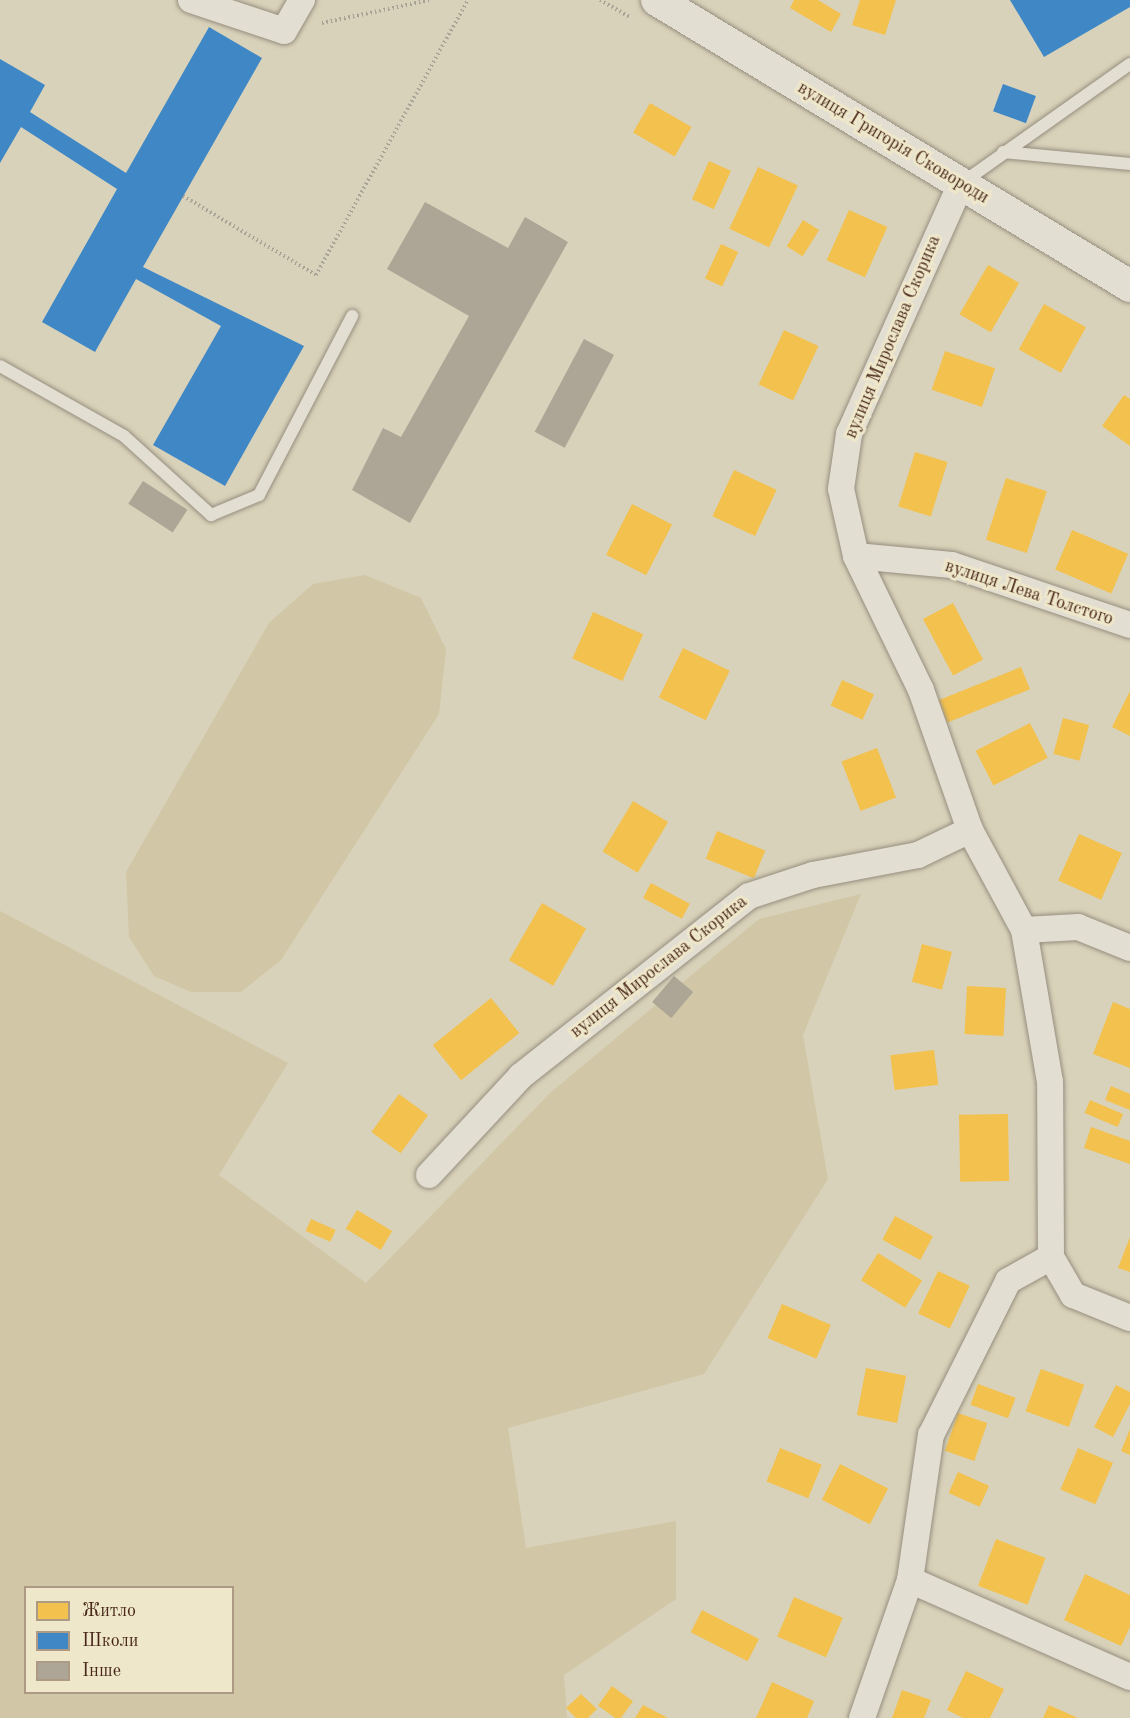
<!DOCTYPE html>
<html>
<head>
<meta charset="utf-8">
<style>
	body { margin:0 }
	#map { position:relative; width:1130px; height:1718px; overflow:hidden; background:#d9d2ba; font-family:"Old Standard TT",serif }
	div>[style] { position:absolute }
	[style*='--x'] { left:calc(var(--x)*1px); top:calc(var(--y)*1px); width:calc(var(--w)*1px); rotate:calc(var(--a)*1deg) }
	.green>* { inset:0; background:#d1c6a5 }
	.homes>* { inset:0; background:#f2c14e; transform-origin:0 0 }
	.schools>* { inset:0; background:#3f88c5; transform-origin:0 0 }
	.building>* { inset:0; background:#ada595; transform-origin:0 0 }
	.path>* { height:4px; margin-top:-2px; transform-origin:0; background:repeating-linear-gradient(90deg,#a8a297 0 1.5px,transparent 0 4.5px) }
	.roads { filter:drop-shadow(0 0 2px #968e7f) drop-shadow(0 0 2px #968e7f) }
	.service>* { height:12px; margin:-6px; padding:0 6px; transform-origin:6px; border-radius:6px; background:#e2ded2 }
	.minor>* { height:26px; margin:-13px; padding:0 13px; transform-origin:13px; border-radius:13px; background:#e2ded2 }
	.tertiary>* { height:32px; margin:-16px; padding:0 16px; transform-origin:16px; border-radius:16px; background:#e2ded2 }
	span { translate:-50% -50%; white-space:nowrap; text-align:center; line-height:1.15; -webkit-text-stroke:6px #efe7ca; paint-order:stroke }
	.street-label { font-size:18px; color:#48271a }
	.legend { position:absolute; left:24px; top:1586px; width:210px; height:108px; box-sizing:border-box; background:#efe7ca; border:2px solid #ac9a84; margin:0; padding:8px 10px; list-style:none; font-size:18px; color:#48271a }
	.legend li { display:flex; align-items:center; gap:12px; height:30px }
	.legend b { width:30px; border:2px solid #ac9a84 }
</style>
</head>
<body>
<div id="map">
	<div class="green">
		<div style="clip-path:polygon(365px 575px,421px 598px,446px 649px,439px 714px,281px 960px,241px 992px,191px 992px,154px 976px,129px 937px,126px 872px,269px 623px,313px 584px)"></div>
		<div style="clip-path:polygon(evenodd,861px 894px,803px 1035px,828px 1179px,704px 1374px,508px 1428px,526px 1548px,676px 1521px,676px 1599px,564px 1675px,567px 1718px,0 1718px,0 911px,288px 1063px,219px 1175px,366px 1283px,550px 1093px,759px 919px,861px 894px,26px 1588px,232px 1588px,232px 1692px,26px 1692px,26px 1588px)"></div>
	</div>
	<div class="homes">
		<div style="clip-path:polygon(794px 0,818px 0,841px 14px,831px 32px,790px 8px)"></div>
		<div style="clip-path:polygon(860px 0,896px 0,885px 35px,852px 25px)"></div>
		<div style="left:650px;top:103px;width:48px;height:34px;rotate:30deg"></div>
		<div style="left:709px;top:161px;width:24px;height:42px;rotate:24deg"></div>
		<div style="left:758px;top:167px;width:44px;height:68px;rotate:25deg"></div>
		<div style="left:849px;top:210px;width:42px;height:55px;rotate:24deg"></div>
		<div style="left:803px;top:220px;width:19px;height:31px;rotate:32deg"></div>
		<div style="left:721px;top:244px;width:19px;height:38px;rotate:25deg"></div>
		<div style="left:988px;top:265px;width:36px;height:57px;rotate:30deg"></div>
		<div style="left:1044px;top:304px;width:48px;height:52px;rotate:29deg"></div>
		<div style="left:784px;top:330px;width:38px;height:60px;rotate:25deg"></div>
		<div style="left:945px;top:351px;width:53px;height:41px;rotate:19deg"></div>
		<div style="clip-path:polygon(1124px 395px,1130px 399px,1130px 446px,1102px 426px)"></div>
		<div style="left:915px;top:452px;width:34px;height:57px;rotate:17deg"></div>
		<div style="left:734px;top:470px;width:47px;height:51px;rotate:25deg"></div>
		<div style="left:1006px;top:478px;width:43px;height:65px;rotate:18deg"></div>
		<div style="left:632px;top:504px;width:45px;height:57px;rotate:27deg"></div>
		<div style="left:1072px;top:530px;width:61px;height:43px;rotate:23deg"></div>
		<div style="left:953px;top:603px;width:64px;height:34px;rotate:62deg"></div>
		<div style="left:593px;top:612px;width:55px;height:51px;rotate:24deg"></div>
		<div style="left:683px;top:648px;width:52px;height:55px;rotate:26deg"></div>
		<div style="left:1021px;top:667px;width:24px;height:89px;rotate:68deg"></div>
		<div style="left:842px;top:680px;width:35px;height:28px;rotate:24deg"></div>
		<div style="clip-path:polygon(1130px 691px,1130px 736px,1112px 727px)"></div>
		<div style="left:1063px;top:718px;width:27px;height:37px;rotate:15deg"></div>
		<div style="left:1030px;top:723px;width:39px;height:61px;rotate:63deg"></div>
		<div style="left:877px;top:748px;width:53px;height:38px;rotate:69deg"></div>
		<div style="left:633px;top:801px;width:41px;height:59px;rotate:31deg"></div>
		<div style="left:717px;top:831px;width:52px;height:30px;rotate:22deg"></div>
		<div style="left:1079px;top:834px;width:47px;height:51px;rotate:24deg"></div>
		<div style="left:651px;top:883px;width:44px;height:17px;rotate:28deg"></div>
		<div style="left:542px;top:903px;width:51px;height:66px;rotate:30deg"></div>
		<div style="left:922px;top:944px;width:31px;height:39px;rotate:15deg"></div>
		<div style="left:967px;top:986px;width:39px;height:48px;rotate:3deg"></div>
		<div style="left:491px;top:998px;width:45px;height:75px;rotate:51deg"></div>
		<div style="clip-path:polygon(1113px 1002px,1130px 1009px,1130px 1068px,1093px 1054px)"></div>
		<div style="left:934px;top:1050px;width:35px;height:44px;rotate:83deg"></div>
		<div style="clip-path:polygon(1111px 1086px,1130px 1094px,1130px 1110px,1105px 1100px)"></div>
		<div style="left:399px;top:1094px;width:36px;height:47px;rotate:36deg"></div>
		<div style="left:1090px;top:1100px;width:36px;height:14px;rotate:23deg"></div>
		<div style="left:1008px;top:1114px;width:67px;height:49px;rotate:89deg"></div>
		<div style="clip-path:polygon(1091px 1127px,1130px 1141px,1130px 1164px,1084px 1148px)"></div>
		<div style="left:357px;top:1210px;width:41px;height:22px;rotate:31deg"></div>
		<div style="left:895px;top:1216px;width:43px;height:27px;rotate:28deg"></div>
		<div style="left:311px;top:1219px;width:27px;height:13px;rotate:24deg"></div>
		<div style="clip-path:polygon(1130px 1237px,1130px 1272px,1118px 1268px)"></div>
		<div style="left:878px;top:1253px;width:52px;height:32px;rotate:32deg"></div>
		<div style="left:938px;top:1271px;width:35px;height:47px;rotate:25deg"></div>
		<div style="left:782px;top:1304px;width:53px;height:37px;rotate:23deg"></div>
		<div style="left:866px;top:1368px;width:41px;height:48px;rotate:11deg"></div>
		<div style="left:1041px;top:1369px;width:46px;height:45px;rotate:20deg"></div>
		<div style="left:978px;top:1384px;width:40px;height:22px;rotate:20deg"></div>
		<div style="clip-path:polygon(1116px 1385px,1130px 1392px,1130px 1404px,1113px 1437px,1094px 1427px)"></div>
		<div style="left:958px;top:1413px;width:31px;height:40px;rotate:19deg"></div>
		<div style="clip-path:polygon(1130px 1429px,1130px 1455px,1121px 1451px)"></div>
		<div style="left:780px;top:1448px;width:45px;height:36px;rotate:22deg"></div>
		<div style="left:1078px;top:1448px;width:38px;height:45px;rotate:23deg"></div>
		<div style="left:840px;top:1464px;width:54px;height:40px;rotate:27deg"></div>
		<div style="left:958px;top:1472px;width:34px;height:23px;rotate:24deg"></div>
		<div style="left:996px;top:1539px;width:53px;height:50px;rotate:21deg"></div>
		<div style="clip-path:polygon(1085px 1574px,1130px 1595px,1130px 1627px,1121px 1646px,1064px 1620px)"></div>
		<div style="left:794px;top:1597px;width:53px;height:43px;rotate:23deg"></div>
		<div style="left:702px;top:1610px;width:64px;height:25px;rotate:27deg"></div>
		<div style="clip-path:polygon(966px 1671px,1004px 1689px,990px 1718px,963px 1718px,947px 1710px)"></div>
		<div style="clip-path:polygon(772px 1682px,814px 1701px,807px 1718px,756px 1718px)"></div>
		<div style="left:612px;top:1686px;width:26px;height:24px;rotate:36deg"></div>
		<div style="clip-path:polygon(902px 1690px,931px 1700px,924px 1718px,892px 1718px)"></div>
		<div style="clip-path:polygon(581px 1694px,597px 1709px,588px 1718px,576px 1718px,566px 1708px)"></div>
		<div style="clip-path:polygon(643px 1705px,668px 1718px,635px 1718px)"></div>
		<div style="clip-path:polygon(1049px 1705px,1078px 1718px,1043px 1718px)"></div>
	</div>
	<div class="schools">
		<div style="clip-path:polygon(1010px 0,1130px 0,1130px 7px,1044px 57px)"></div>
		<div style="clip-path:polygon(209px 27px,262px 58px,143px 267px,304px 346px,225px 486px,153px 445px,221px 326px,136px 279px,95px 352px,42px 322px,117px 189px,21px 127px,0 163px,0 59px,45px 85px,30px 112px,126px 173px)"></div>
		<div style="left:1003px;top:84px;width:35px;height:29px;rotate:20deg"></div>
	</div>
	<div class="building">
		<div style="clip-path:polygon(425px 202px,508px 248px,525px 217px,568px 242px,410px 523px,352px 490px,383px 428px,401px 437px,469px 316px,387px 269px)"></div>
		<div style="left:584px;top:339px;width:34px;height:105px;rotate:28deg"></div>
		<div style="left:143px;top:481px;width:53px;height:27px;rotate:33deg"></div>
		<div style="left:674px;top:976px;width:25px;height:34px;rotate:40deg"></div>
	</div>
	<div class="path">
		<div style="--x:600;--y:0;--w:34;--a:30"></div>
		<div style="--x:322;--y:23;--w:110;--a:-12"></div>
		<div style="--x:183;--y:196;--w:155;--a:30.7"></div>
		<div style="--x:316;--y:275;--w:314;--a:-61.1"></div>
	</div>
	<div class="roads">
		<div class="service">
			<div style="--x:1003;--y:152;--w:128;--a:5.4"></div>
			<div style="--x:962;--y:183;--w:206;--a:-35.3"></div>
			<div style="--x:0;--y:366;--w:142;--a:29.4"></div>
			<div style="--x:124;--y:436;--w:118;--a:42.2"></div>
			<div style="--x:211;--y:515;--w:52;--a:-22.6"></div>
			<div style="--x:259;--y:495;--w:202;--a:-62.5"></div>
		</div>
		<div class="minor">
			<div style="--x:191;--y:0;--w:98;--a:18.4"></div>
			<div style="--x:284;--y:31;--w:36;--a:-60"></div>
			<div style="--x:856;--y:556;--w:96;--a:5.4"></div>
			<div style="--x:952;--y:565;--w:188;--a:18.6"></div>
			<div style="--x:1024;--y:930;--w:54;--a:-3.2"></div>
			<div style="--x:1078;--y:927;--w:56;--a:22"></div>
			<div style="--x:429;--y:1175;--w:135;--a:-47.1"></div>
			<div style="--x:521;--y:1076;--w:290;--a:-38.3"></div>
			<div style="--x:749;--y:896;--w:67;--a:-18.2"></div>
			<div style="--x:813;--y:875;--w:107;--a:-10.8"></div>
			<div style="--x:918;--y:855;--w:58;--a:-25.7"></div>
			<div style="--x:1051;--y:1257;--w:44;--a:59.9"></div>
			<div style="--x:1073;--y:1295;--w:61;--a:22"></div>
			<div style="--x:910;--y:1580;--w:240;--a:23.8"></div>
			<div style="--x:862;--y:1718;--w:146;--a:-70.8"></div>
			<div style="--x:910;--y:1580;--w:147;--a:-81.8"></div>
			<div style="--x:931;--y:1435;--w:172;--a:-63.4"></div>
			<div style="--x:1008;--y:1281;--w:49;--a:-29.2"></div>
			<div style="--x:1051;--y:1257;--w:175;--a:-90.3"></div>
			<div style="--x:1050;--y:1082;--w:154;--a:-99.7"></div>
			<div style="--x:1024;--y:930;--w:114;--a:-118.4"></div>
			<div style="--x:970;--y:830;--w:148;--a:-109.3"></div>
			<div style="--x:921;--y:690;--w:149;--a:-115.9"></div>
			<div style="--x:856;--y:556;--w:69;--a:-102.6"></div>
			<div style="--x:841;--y:489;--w:56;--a:-81.7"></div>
			<div style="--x:849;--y:434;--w:274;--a:-65.9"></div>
		</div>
		<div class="tertiary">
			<div style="--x:657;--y:0;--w:553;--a:31.16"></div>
		</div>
	</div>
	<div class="street-label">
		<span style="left:893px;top:143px;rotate:31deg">вулиця Григорія Сковороди</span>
		<span style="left:893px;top:337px;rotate:-67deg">вулиця Мирослава Скорика</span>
		<span style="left:1029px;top:593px;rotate:18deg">вулиця Лева Толстого</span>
		<span style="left:659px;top:967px;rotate:-38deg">вулиця Мирослава Скорика</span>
	</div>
	<ul class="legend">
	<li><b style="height:16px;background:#f2c14e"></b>Житло</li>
	<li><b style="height:16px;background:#3f88c5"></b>Школи</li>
	<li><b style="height:16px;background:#ada595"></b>Інше</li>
	</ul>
</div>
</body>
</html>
